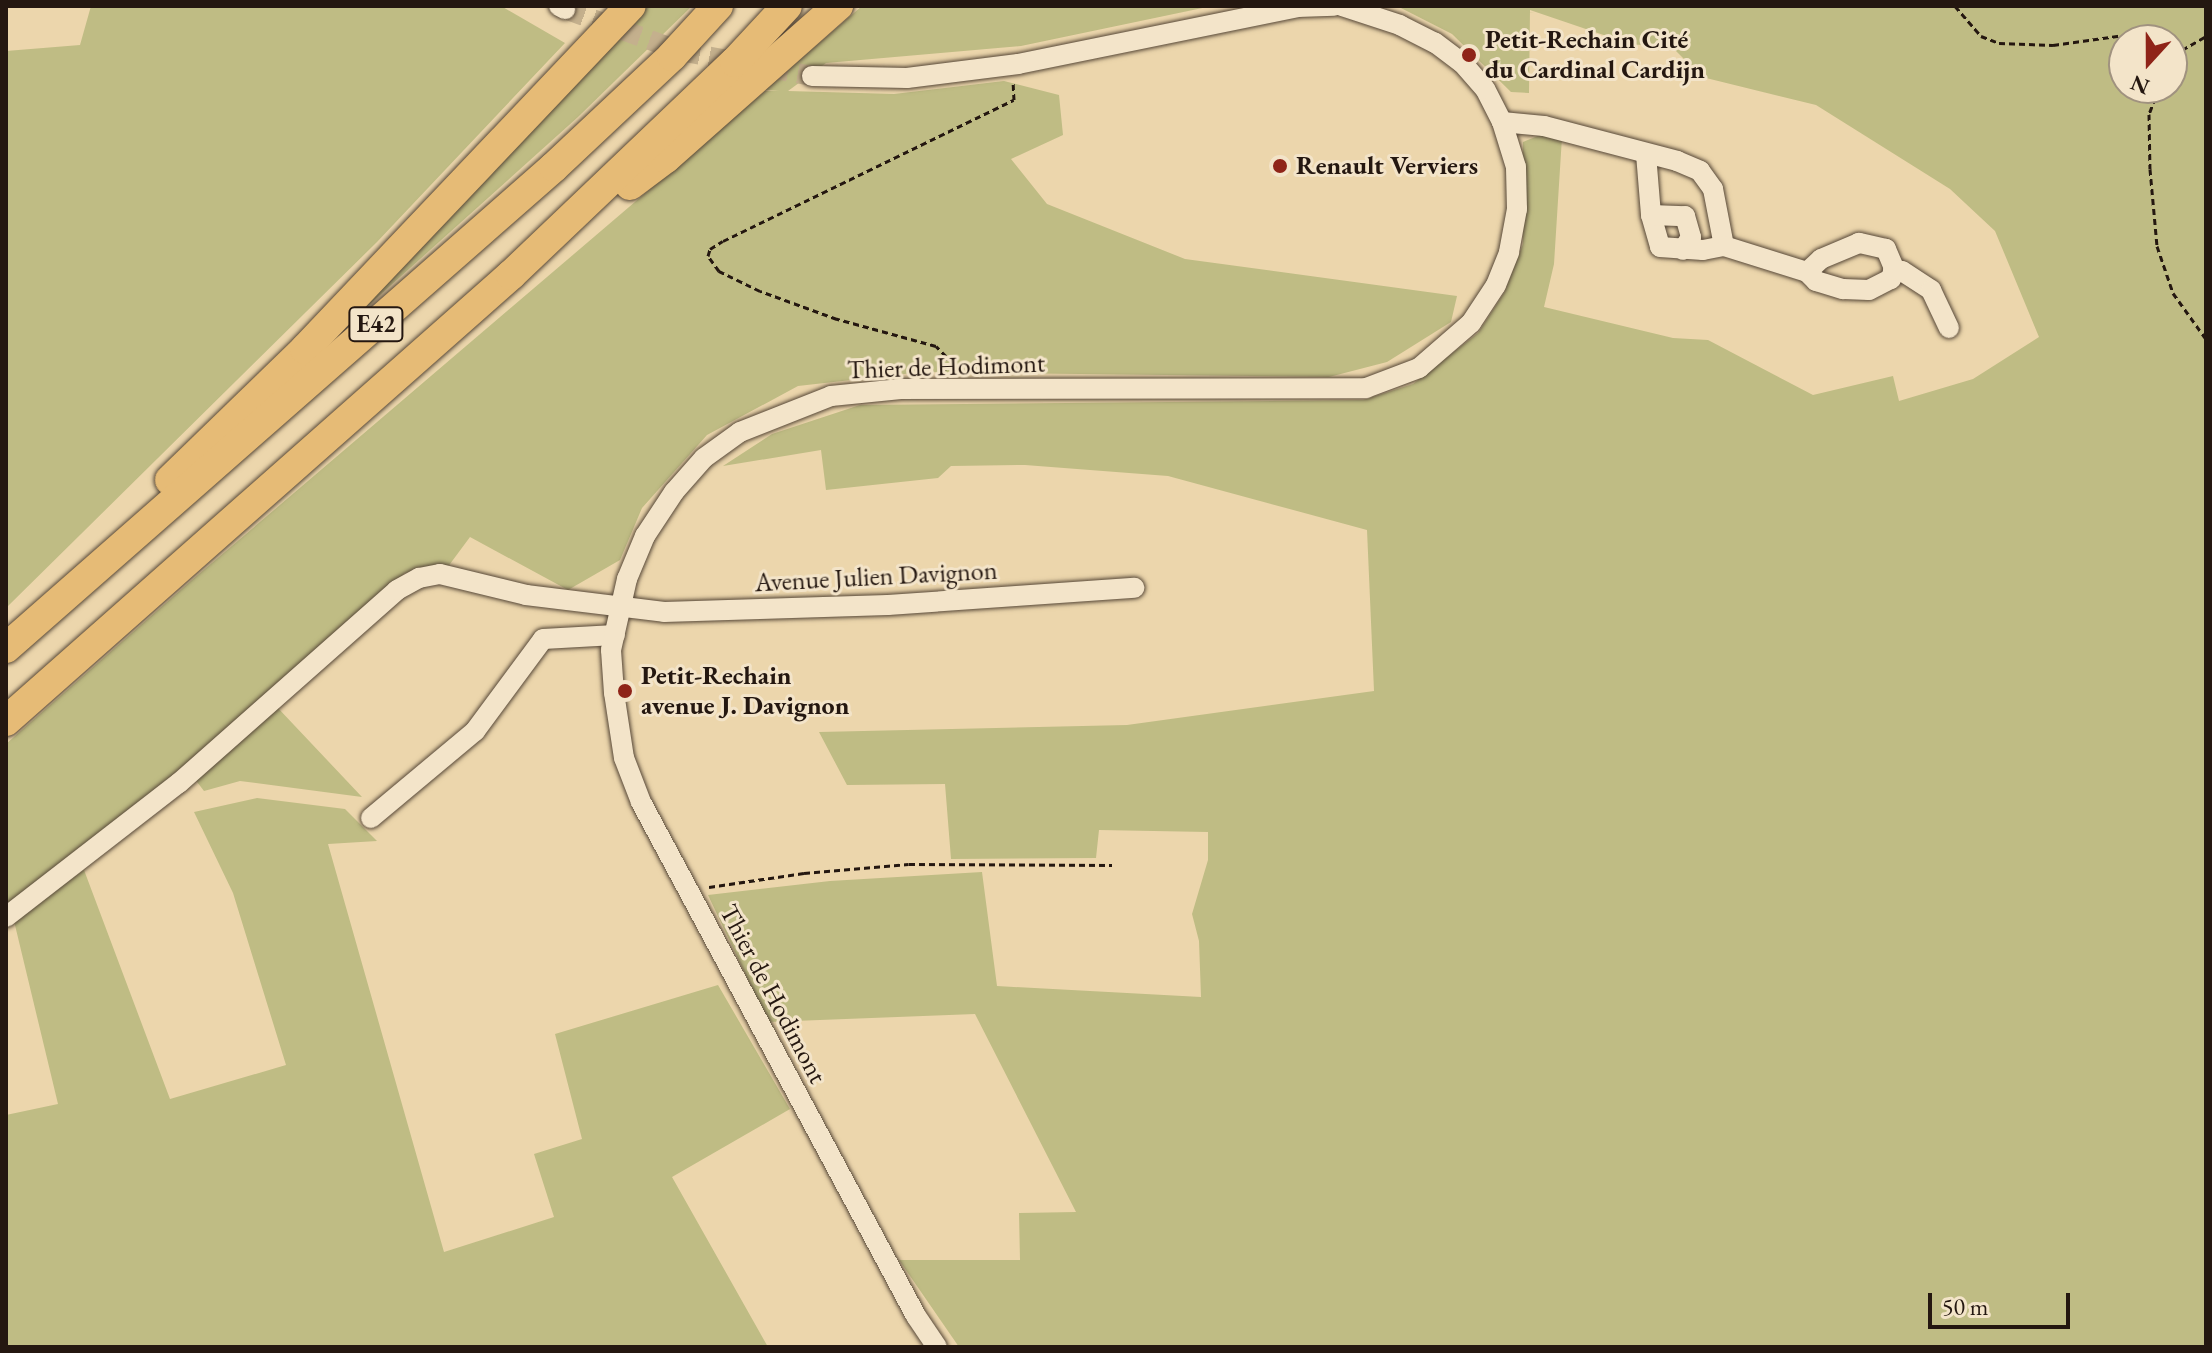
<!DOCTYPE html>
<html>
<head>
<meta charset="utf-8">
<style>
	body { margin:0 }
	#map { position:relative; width:2212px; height:1353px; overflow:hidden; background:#ecd6ac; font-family:"EB Garamond",serif }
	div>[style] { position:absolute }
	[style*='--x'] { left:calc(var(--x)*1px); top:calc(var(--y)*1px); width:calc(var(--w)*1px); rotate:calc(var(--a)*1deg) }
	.green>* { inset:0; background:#bfbc84 }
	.minor-tunnel>* { height:20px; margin-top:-10px; transform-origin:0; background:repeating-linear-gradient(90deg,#c4b08d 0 20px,transparent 0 30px) }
	.path>* { height:3px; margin-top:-1.5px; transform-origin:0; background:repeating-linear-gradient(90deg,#241710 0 6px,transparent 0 10px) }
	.roads { filter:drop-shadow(0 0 2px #564737) drop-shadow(0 0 2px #564737) }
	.minor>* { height:20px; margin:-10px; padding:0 10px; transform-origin:10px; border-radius:10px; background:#f3e4c9 }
	.highway>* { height:30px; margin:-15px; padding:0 15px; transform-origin:15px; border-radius:15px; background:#e6bb76 }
	.dots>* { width:22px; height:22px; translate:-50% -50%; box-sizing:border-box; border:4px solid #f3e4c9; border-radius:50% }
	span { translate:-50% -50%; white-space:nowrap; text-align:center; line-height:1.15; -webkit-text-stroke:6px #f3e4c9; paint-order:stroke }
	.shield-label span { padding:2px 6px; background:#f3e4c9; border:2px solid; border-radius:6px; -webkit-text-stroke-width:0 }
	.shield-label { font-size:24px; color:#241710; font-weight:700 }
	.poi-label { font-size:26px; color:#241710; font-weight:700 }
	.left { translate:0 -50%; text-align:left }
	.street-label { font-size:26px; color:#241710 }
	.frame { position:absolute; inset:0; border:8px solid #241710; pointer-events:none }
	.north { position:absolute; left:2108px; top:24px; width:80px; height:80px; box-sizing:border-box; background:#f3e4c9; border:2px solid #a0927f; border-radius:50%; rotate:201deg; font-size:22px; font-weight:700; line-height:32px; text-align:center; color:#241710 }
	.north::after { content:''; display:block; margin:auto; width:28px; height:36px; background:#8f2418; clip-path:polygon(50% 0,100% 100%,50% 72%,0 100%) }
	.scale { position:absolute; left:1928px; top:1293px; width:142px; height:36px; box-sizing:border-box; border:4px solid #241710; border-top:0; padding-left:10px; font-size:24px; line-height:28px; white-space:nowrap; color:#241710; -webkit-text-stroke:6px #f3e4c9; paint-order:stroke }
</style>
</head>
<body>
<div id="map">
	<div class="green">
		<div style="clip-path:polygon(91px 6px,501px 6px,565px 43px,377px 242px,6px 608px,6px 51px,80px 45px)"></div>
		<div style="clip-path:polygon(646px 6px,692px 6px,578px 117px,360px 313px,390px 275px)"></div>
		<div style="clip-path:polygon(862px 6px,1212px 6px,1021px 46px,826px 63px,788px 91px,894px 94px,1004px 81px,1059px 95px,1063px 135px,1011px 159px,1047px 204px,1185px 259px,1457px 296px,1451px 322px,1387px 362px,1329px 377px,922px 372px,798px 386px,707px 435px,642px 508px,620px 560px,568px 590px,470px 537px,447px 568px,405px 573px,321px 651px,180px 769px,6px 908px,6px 744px,192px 580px,765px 91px,779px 91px,765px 90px)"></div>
		<div style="clip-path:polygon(evenodd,1397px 6px,2206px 6px,2206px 1347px,959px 1347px,899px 1260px,1020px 1260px,1019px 1213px,1076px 1212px,975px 1014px,768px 1022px,708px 895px,830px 881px,982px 872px,997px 986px,1201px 997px,1199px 941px,1192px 914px,1208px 860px,1208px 832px,1099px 830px,1096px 858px,951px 859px,945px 784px,847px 785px,819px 732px,1127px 725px,1374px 691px,1367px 530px,1168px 476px,1025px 465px,951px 466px,938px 478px,826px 490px,821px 450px,723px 466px,772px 434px,860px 405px,1363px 400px,1413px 384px,1478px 333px,1504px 293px,1523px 244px,1523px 142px,1543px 134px,1562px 137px,1554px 264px,1544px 307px,1673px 338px,1708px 340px,1813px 395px,1893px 376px,1899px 401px,1973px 379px,2039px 337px,1995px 231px,1950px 189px,1816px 105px,1702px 77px,1673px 48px,1630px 44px,1530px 10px,1529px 93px,1511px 92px,1452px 34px,1397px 6px,2124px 40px,2172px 40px,2172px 88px,2124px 88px,2124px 40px)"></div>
		<div style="clip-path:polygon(277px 707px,362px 797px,240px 781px,204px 791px,194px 778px)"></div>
		<div style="clip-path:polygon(257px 798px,345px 809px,377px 841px,328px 844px,444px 1252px,554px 1217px,534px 1154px,582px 1139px,555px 1034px,718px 985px,790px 1109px,672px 1177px,768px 1347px,6px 1347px,6px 1115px,58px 1104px,14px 921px,84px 870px,170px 1099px,286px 1065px,233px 893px,194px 812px)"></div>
	</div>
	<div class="minor-tunnel">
		<div style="--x:565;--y:9;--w:122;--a:20.1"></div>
		<div style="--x:680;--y:51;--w:134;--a:10.7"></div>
	</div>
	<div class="path">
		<div style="--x:1955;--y:6;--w:40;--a:49"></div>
		<div style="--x:1981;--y:36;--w:19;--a:21"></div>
		<div style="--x:1999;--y:43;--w:54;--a:2.1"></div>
		<div style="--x:2053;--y:45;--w:101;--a:-8"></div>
		<div style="--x:2153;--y:31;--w:13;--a:45"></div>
		<div style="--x:2172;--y:65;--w:18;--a:-56"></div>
		<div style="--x:2182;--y:50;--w:28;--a:-30"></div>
		<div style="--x:2159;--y:88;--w:28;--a:111"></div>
		<div style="--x:2149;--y:114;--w:55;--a:89"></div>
		<div style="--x:2150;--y:169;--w:77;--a:84.8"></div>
		<div style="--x:2157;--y:246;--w:50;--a:71.2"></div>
		<div style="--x:2173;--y:293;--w:57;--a:54.3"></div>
		<div style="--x:945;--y:370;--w:14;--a:-86"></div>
		<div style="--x:946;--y:356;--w:14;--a:-135"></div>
		<div style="--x:936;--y:346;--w:103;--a:-164.7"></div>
		<div style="--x:837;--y:319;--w:82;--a:-160"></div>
		<div style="--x:760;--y:291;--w:46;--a:-154"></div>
		<div style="--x:719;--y:271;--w:19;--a:-126"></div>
		<div style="--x:708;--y:256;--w:7;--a:-74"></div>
		<div style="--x:710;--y:249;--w:15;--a:-32"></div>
		<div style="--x:723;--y:241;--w:323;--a:-25.9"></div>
		<div style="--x:1014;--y:100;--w:17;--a:-93"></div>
		<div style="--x:709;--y:887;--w:96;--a:-8.4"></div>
		<div style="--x:804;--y:873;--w:105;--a:-4.9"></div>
		<div style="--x:909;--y:864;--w:203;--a:0.3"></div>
	</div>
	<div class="roads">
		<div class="minor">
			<div style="--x:559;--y:6;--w:7;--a:27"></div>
			<div style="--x:812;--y:76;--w:95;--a:1.2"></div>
			<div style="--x:907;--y:78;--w:112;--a:-7.2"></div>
			<div style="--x:1018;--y:64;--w:285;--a:-11.5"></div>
			<div style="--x:1297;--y:7;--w:37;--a:-2"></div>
			<div style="--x:1502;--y:122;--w:42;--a:5.4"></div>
			<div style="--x:1544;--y:126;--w:138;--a:14.7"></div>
			<div style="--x:1677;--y:161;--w:25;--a:23"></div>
			<div style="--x:1700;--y:171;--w:22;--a:54"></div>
			<div style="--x:1713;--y:189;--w:58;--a:79.1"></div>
			<div style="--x:1724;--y:246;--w:87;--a:17.4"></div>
			<div style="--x:1807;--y:272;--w:13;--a:45"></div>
			<div style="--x:1816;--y:281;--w:28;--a:17"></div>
			<div style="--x:1843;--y:289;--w:26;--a:2"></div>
			<div style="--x:1869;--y:290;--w:25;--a:-27"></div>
			<div style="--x:1891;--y:279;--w:11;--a:-75"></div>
			<div style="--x:1894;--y:268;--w:21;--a:-113"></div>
			<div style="--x:1886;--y:249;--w:28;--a:-167"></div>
			<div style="--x:1859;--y:243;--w:41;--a:157.2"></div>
			<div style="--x:1821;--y:259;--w:19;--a:137"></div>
			<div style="--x:1646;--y:154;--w:61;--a:85.3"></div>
			<div style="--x:1651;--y:215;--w:33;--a:74"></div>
			<div style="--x:1660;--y:247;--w:43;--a:4"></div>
			<div style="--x:1703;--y:250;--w:21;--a:-11"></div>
			<div style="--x:1651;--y:215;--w:34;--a:2"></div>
			<div style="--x:1685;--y:216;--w:22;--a:74"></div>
			<div style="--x:1691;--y:237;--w:15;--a:122"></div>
			<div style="--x:1893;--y:270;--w:9;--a:6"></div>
			<div style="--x:1902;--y:271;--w:35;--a:33"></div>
			<div style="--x:1931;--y:290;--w:42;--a:64.7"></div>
			<div style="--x:371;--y:818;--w:136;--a:-39.9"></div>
			<div style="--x:475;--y:731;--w:114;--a:-53.5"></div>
			<div style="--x:543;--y:639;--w:72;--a:-3.2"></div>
			<div style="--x:6;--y:917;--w:219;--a:-37.8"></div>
			<div style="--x:179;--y:783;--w:291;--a:-41.5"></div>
			<div style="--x:397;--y:590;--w:25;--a:-29"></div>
			<div style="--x:419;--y:578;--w:21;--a:-11"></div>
			<div style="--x:440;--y:574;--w:89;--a:13.7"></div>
			<div style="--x:526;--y:595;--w:139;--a:7"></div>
			<div style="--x:664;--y:612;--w:224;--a:-1.8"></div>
			<div style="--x:888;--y:605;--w:247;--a:-4"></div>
			<div style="--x:937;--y:1347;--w:37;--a:-124"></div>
			<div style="--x:916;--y:1316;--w:583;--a:-118.15"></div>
			<div style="--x:641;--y:802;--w:47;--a:-111.1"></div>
			<div style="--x:624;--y:758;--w:66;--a:-98.7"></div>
			<div style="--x:614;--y:693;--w:43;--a:-94"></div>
			<div style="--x:611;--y:650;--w:73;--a:-77.3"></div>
			<div style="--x:627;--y:579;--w:47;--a:-67.3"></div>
			<div style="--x:645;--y:536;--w:53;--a:-56.6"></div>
			<div style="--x:674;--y:492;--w:45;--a:-48.6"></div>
			<div style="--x:704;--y:458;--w:44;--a:-35.8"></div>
			<div style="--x:740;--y:432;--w:98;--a:-21.6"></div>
			<div style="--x:831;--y:396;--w:70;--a:-5.7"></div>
			<div style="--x:901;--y:389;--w:465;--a:-0.1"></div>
			<div style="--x:1366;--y:388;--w:57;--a:-20.7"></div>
			<div style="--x:1419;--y:368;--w:69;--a:-40.9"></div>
			<div style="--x:1471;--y:323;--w:45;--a:-56.7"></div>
			<div style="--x:1496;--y:285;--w:35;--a:-68"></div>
			<div style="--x:1509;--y:252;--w:44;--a:-79.5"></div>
			<div style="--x:1517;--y:209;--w:42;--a:-91.4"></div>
			<div style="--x:1516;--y:167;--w:47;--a:-107.3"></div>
			<div style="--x:1502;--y:122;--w:37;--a:-117"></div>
			<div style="--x:1485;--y:89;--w:35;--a:-131"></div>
			<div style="--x:1462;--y:63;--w:34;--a:-143"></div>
			<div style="--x:1435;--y:43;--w:39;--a:-153"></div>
			<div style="--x:1400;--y:25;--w:61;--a:-161.9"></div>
		</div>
		<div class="highway">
			<div style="--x:630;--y:185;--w:45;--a:-36.9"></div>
			<div style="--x:666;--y:158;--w:230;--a:-41.5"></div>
			<div style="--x:170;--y:480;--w:188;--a:-44.1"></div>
			<div style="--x:305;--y:349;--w:473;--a:-46.5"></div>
			<div style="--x:6;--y:648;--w:729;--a:-41.27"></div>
			<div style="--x:554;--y:167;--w:162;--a:-43.2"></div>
			<div style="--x:672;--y:56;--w:68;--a:-47.4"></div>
			<div style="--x:6;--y:721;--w:674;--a:-41.45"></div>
			<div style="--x:511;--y:275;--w:309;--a:-43.6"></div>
			<div style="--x:735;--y:62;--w:76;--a:-47.1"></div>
		</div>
	</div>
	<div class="dots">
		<div style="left:1469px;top:55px;background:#8f2418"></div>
		<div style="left:1280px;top:166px;background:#8f2418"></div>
		<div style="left:625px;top:691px;background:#8f2418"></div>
	</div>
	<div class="shield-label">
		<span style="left:376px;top:324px">E42</span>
	</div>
	<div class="poi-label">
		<span class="left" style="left:1485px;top:55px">Petit-Rechain Cité<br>du Cardinal Cardijn</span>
		<span class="left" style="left:1296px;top:166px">Renault Verviers</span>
		<span class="left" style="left:641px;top:691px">Petit-Rechain<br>avenue J. Davignon</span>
	</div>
	<div class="street-label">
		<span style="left:946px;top:367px;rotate:-2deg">Thier de Hodimont</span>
		<span style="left:876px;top:577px;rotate:-3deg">Avenue Julien Davignon</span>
		<span style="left:773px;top:994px;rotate:62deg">Thier de Hodimont</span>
	</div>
	<div class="frame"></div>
	<div class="north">N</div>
	<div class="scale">50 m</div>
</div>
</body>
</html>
